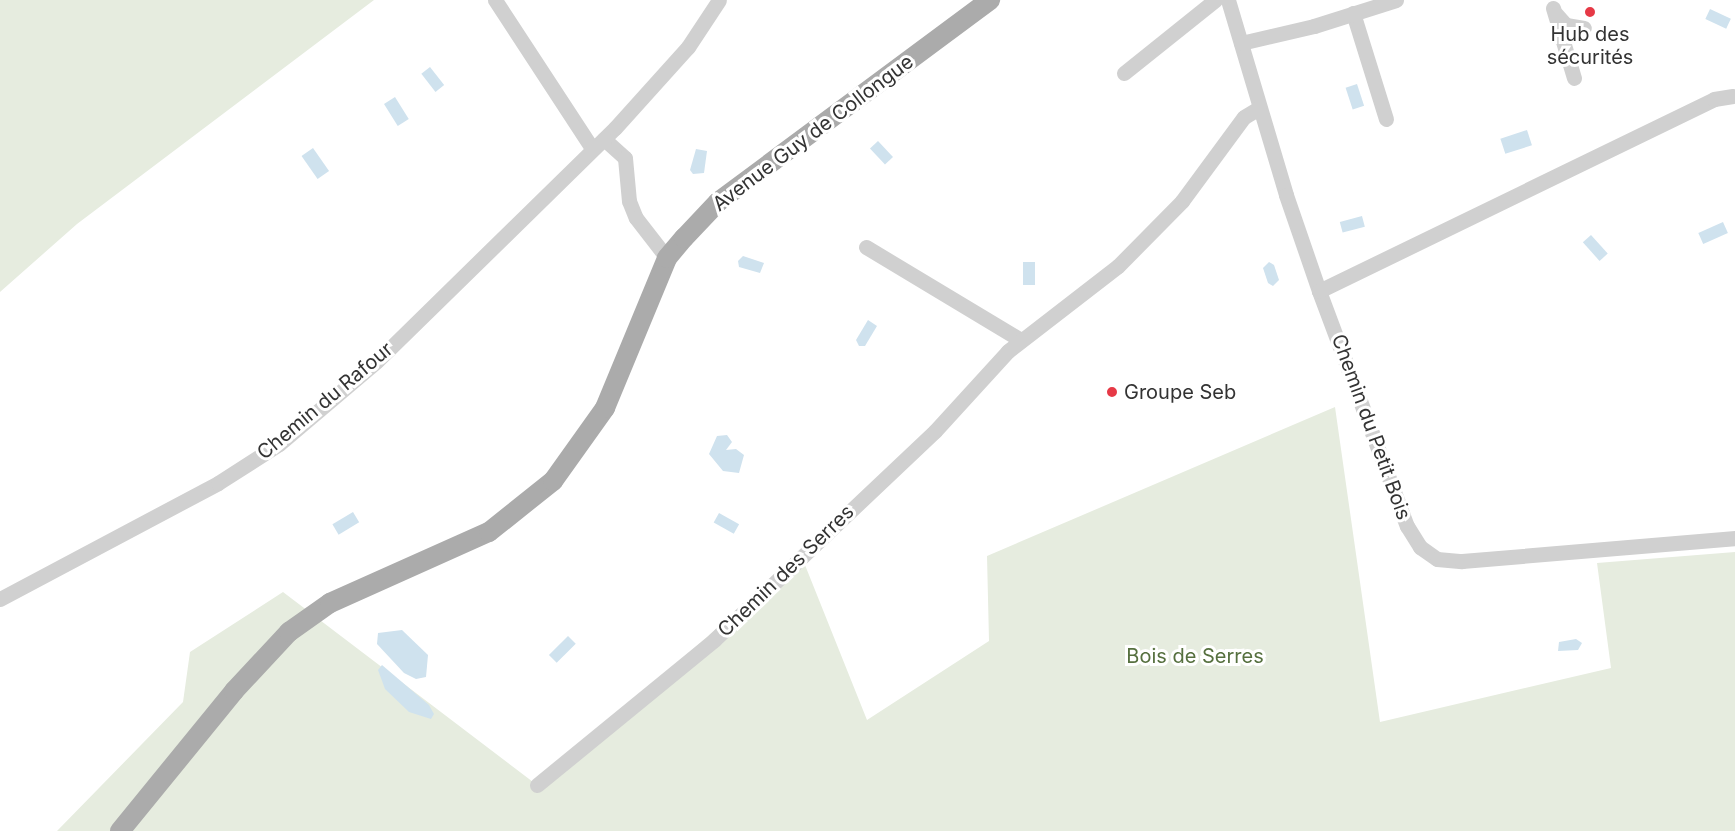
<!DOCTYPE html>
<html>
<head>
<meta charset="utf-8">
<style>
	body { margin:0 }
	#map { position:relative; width:1735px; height:831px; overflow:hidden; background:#fff; font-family:Inter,sans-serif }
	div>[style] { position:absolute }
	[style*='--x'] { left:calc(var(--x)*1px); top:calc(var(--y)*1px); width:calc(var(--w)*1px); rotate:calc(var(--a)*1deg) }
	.green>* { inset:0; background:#e6ecdf }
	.water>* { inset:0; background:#cfe2ee; transform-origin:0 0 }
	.minor>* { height:15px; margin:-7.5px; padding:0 7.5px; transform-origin:7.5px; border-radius:7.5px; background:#d0d0d0 }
	.major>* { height:20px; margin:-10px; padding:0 10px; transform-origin:10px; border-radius:10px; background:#ababab }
	.dots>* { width:16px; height:16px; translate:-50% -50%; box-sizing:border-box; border:3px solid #fff; border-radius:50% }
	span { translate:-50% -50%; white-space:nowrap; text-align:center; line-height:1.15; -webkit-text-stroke:6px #fff; paint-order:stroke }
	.poi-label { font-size:20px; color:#333 }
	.left { translate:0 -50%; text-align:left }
	.street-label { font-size:20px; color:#333 }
	.park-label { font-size:20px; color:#56703f }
</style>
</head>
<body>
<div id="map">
	<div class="green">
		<div style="clip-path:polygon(0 0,374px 0,77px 224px,0 292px)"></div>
		<div style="clip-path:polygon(1335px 407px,1380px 722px,1611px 668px,1597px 563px,1735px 552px,1735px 831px,57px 831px,183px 702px,190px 652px,283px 592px,537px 785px,801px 555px,867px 720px,989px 641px,987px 556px)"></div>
	</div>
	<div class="water">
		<div style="left:1710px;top:9px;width:23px;height:11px;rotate:25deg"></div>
		<div style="left:430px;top:67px;width:23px;height:11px;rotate:52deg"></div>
		<div style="left:1357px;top:84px;width:23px;height:12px;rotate:72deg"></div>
		<div style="left:395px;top:97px;width:26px;height:13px;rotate:58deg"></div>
		<div style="left:1527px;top:130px;width:16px;height:28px;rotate:72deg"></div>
		<div style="left:878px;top:141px;width:22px;height:11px;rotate:47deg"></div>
		<div style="left:313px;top:148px;width:28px;height:14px;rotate:55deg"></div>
		<div style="clip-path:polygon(696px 149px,707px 151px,704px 173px,693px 174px,690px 170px)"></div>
		<div style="left:1362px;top:216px;width:11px;height:23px;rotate:75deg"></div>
		<div style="left:1723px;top:222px;width:12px;height:27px;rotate:66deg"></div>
		<div style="left:1591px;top:235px;width:25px;height:11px;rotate:48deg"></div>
		<div style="clip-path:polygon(743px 256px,764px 263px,760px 273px,739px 267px,738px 261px)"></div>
		<div style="left:1023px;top:262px;width:12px;height:23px"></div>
		<div style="clip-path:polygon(1269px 262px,1274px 265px,1279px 280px,1273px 286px,1268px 283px,1263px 268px)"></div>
		<div style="clip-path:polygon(868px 320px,877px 326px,865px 346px,859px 346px,856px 340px)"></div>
		<div style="clip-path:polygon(727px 435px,732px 442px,726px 450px,736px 449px,744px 455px,739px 473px,723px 471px,709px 454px,717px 436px)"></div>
		<div style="left:353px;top:512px;width:12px;height:24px;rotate:59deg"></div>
		<div style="left:719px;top:513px;width:23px;height:11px;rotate:29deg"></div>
		<div style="clip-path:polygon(402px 630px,428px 655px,426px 677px,416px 679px,404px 673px,377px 644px,378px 633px)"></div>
		<div style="left:568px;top:636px;width:11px;height:27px;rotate:45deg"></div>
		<div style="clip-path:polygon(1576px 639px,1582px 643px,1578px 650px,1558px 651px,1559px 642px)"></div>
		<div style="clip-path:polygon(382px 665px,429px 705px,434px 714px,431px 719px,409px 712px,385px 689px,378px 670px)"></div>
	</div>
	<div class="minor">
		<div style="--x:495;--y:0;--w:177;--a:56.8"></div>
		<div style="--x:1228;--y:0;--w:203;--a:73.4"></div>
		<div style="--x:1286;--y:195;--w:102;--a:71"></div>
		<div style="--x:1319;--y:291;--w:251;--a:69.5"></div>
		<div style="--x:1407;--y:526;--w:25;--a:58"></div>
		<div style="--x:1420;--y:547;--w:21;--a:35"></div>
		<div style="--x:1437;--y:559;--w:25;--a:5"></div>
		<div style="--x:1462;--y:561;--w:274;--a:-4.8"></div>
		<div style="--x:1553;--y:8;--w:73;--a:73.3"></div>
		<div style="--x:1353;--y:13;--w:111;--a:72.7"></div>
		<div style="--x:1556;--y:14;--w:15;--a:48"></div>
		<div style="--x:1566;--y:25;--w:18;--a:9"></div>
		<div style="--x:1241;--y:43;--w:75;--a:-13.1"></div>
		<div style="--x:1314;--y:26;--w:86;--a:-17.6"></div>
		<div style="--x:1124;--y:73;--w:117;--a:-38.7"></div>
		<div style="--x:604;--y:139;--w:28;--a:42"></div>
		<div style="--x:625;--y:158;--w:43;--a:84.7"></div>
		<div style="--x:629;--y:201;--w:18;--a:68"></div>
		<div style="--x:636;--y:218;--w:51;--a:52.2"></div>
		<div style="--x:866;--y:247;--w:181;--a:31"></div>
		<div style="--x:1319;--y:291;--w:439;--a:-25.9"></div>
		<div style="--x:1714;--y:99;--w:19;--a:-9"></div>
		<div style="--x:0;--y:599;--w:247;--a:-28"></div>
		<div style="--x:218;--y:483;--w:72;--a:-32.6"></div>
		<div style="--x:279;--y:444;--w:128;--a:-40.3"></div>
		<div style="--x:377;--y:361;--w:333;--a:-44.4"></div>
		<div style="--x:615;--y:128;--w:109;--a:-48"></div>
		<div style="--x:688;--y:47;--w:56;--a:-56.6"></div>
		<div style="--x:537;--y:785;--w:229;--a:-39.3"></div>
		<div style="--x:714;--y:640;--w:304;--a:-43.4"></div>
		<div style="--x:935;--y:431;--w:108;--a:-47.6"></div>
		<div style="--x:1008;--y:351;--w:139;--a:-37.7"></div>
		<div style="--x:1118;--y:266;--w:91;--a:-45.4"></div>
		<div style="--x:1182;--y:201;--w:104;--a:-53.6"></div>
		<div style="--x:1244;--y:117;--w:17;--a:-31"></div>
	</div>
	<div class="major">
		<div style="--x:120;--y:831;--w:181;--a:-50.8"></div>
		<div style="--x:234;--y:691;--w:81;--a:-47"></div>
		<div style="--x:289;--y:632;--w:50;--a:-35.3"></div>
		<div style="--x:330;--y:603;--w:174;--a:-24.1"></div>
		<div style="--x:489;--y:532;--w:82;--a:-38.6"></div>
		<div style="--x:553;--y:481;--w:90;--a:-54.5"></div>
		<div style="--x:605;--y:408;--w:162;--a:-67.5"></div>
		<div style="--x:667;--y:258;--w:26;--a:-50"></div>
		<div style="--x:684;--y:238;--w:50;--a:-46.6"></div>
		<div style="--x:718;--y:202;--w:339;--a:-36.6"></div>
	</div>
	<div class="dots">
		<div style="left:1590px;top:12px;background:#e63946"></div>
		<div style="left:1112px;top:392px;background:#e63946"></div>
	</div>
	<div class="poi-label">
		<span style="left:1590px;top:46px">Hub des<br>sécurités</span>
		<span class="left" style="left:1124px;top:392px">Groupe Seb</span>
	</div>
	<div class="street-label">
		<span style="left:813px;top:133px;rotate:-37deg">Avenue Guy de Collongue</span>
		<span style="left:325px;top:401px;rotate:-40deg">Chemin du Rafour</span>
		<span style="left:1371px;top:427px;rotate:70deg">Chemin du Petit Bois</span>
		<span style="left:786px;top:571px;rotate:-44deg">Chemin des Serres</span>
	</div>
	<div class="park-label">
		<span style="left:1195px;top:656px">Bois de Serres</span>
	</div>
</div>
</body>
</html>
